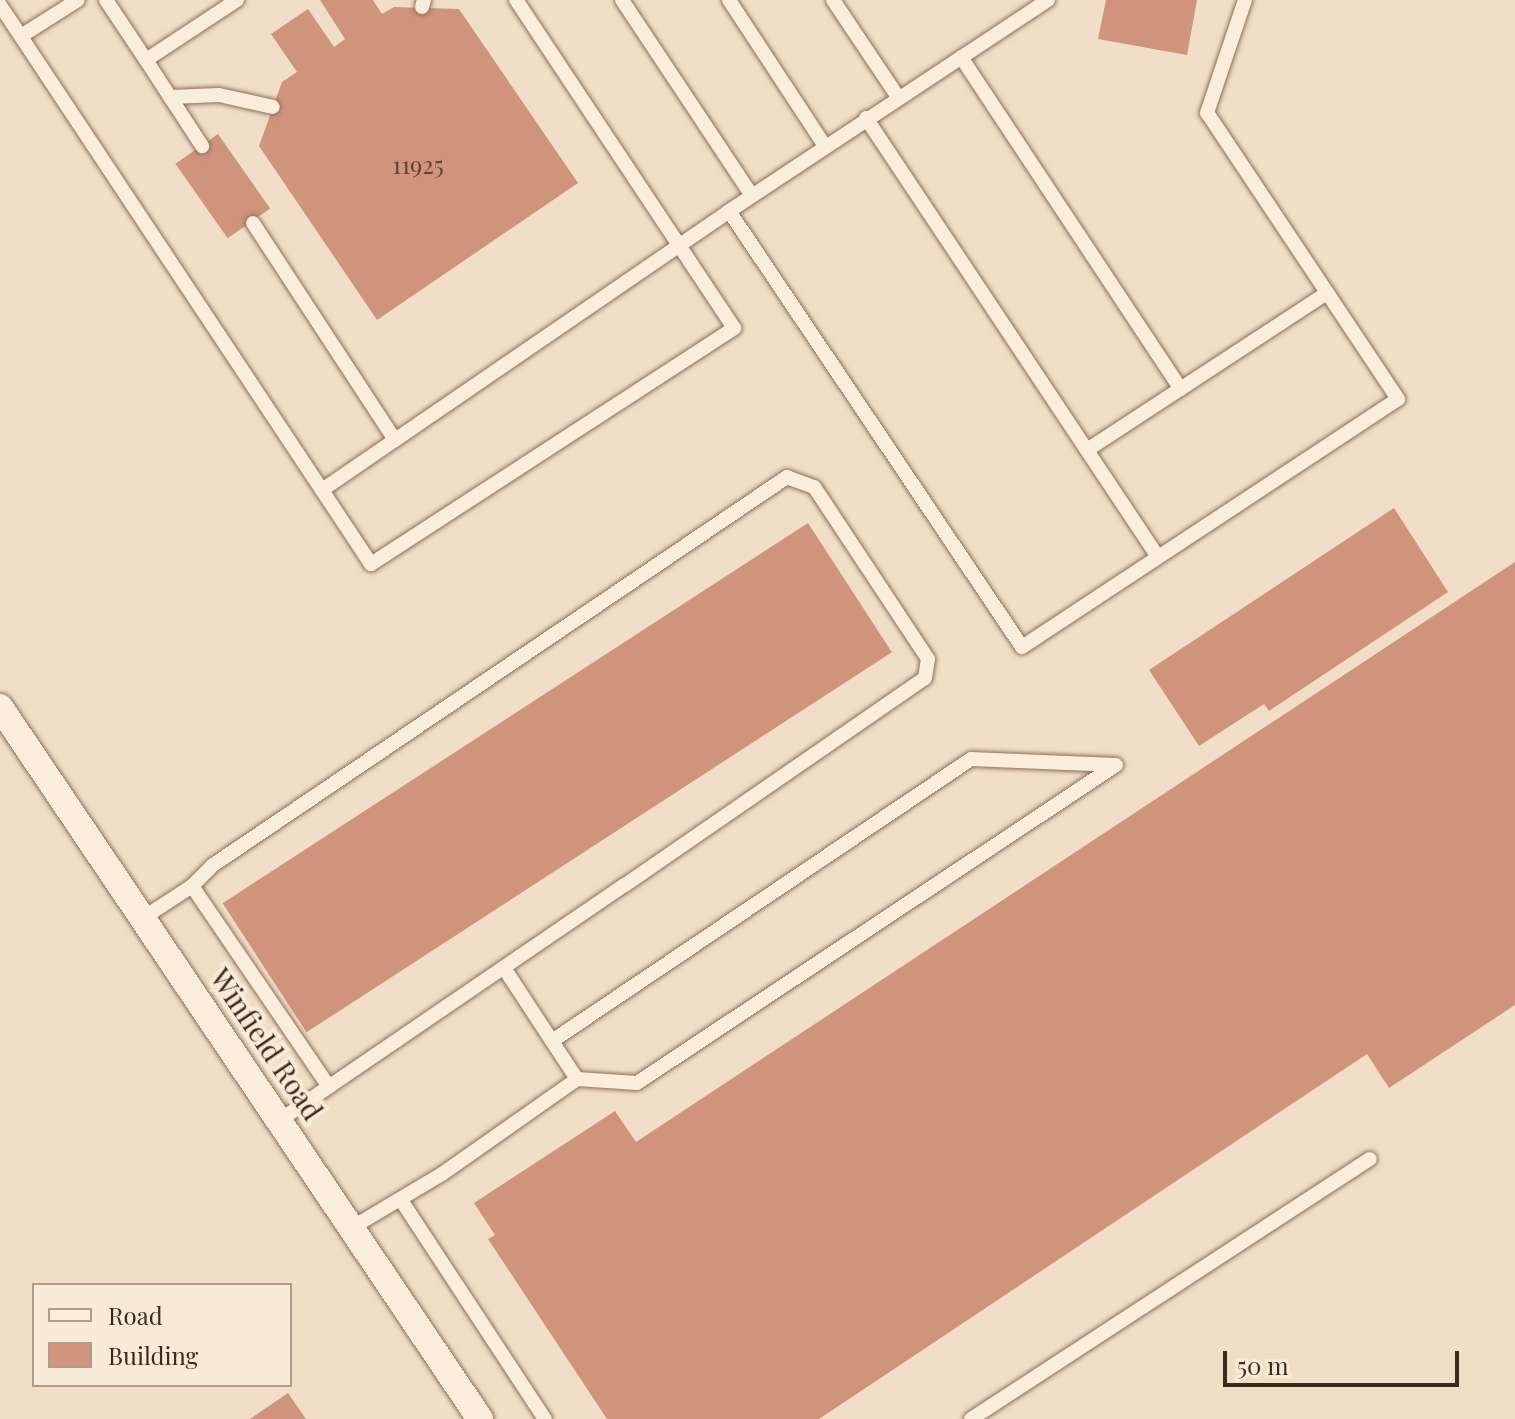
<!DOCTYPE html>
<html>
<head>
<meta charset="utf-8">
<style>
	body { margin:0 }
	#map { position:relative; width:1515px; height:1419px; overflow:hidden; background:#f0dec7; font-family:"Playfair Display",serif }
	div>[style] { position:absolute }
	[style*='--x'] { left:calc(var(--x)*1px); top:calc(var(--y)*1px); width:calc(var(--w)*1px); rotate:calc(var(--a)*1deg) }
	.building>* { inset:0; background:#d0937b; transform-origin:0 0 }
	.roads { filter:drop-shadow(0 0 2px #8d6f5b) drop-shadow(0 0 2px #8d6f5b) }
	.lane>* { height:14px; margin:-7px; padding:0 7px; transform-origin:7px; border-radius:7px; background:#faeddb }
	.street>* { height:26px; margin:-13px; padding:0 13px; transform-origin:13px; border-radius:13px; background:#faeddb }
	span { translate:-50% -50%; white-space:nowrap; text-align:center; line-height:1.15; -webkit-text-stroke:8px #f7ead7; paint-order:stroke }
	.number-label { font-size:24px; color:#624436 }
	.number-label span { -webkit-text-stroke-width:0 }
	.street-label { font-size:28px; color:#3d2a1f }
	.legend { position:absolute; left:32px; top:1283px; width:260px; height:104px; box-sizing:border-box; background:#f7ead7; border:2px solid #ad9d8d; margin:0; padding:10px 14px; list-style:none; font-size:24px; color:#3d2a1f }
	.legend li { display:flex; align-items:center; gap:16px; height:40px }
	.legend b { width:40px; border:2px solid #ad9d8d }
	.scale { position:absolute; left:1223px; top:1351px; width:236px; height:36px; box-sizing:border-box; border:4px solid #3d2a1f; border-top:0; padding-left:10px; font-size:24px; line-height:28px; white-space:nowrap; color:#3d2a1f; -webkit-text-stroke:6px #f7ead7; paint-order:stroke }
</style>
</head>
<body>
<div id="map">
	<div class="building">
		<div style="clip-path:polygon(320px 0,373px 0,382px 14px,394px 7px,459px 9px,578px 183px,377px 320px,259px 146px,282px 82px,297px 72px,271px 34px,308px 9px,334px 47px,345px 39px)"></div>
		<div style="clip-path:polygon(1106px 0,1197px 0,1187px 55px,1098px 39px)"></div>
		<div style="left:218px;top:134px;width:91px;height:52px;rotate:55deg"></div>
		<div style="clip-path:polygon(1394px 508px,1448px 592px,1269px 711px,1264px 704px,1199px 746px,1149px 670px)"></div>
		<div style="left:808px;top:523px;width:154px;height:698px;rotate:57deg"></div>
		<div style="clip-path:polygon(1515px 562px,1515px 1005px,1389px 1088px,1367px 1054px,819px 1419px,607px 1419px,488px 1239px,495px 1235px,474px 1203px,615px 1111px,636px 1142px)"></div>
		<div style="clip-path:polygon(288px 1393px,306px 1419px,250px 1419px)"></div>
	</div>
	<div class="roads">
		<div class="lane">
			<div style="--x:106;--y:0;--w:72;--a:56.3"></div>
			<div style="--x:146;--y:60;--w:109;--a:-33.4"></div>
			<div style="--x:622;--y:0;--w:233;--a:56.4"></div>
			<div style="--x:729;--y:0;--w:175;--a:56.7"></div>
			<div style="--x:833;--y:0;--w:117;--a:56.2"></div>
			<div style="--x:1048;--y:0;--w:382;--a:146.5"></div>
			<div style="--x:729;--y:211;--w:525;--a:56.1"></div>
			<div style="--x:1022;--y:647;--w:450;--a:-33.4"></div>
			<div style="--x:1398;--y:399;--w:344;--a:-123.7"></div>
			<div style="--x:1207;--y:113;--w:119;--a:-71.4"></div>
			<div style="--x:0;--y:5;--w:671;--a:56.43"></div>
			<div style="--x:371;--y:564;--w:433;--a:-33"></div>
			<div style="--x:734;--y:328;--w:394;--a:-123.6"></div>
			<div style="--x:422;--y:7;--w:7;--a:-74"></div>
			<div style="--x:21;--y:36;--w:67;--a:-32.3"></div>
			<div style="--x:961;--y:57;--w:398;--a:56.5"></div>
			<div style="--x:146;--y:60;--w:103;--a:56.9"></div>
			<div style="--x:170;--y:97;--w:49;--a:-2.3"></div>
			<div style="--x:219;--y:95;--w:55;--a:12.5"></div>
			<div style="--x:866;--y:118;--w:527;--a:56.37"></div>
			<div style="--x:253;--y:223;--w:259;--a:56.8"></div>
			<div style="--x:395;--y:440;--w:405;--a:-34.4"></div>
			<div style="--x:1087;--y:450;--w:287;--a:-33.2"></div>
			<div style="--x:322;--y:490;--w:88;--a:-34.4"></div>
			<div style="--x:143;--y:918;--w:59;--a:-33.1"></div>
			<div style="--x:504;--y:968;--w:133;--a:56.7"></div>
			<div style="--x:552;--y:1041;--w:505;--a:-33.94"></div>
			<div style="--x:971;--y:759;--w:144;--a:2.4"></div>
			<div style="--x:280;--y:1120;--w:417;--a:-34.3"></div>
			<div style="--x:625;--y:885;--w:364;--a:-34.6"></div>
			<div style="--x:925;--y:678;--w:19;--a:-81"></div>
			<div style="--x:928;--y:659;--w:206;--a:-123.5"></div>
			<div style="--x:814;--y:487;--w:29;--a:-160"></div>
			<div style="--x:787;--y:477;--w:693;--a:145.94"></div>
			<div style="--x:213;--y:865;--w:30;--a:135"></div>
			<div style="--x:192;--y:886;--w:243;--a:55.7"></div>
			<div style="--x:401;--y:1200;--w:262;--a:56.7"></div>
			<div style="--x:353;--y:1227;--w:104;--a:-30.8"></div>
			<div style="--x:442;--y:1174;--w:165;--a:-35.1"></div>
			<div style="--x:577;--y:1079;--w:60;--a:3.8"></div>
			<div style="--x:637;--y:1083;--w:575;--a:-33.58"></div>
			<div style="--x:971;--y:1419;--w:476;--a:-33.1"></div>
		</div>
		<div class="street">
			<div style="--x:0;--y:707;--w:859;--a:56.01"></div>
		</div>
	</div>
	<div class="number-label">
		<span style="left:418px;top:165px">11925</span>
	</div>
	<div class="street-label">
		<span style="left:267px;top:1044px;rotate:56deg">Winfield Road</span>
	</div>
	<ul class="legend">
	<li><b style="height:10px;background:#faeddb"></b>Road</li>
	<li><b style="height:22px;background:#d0937b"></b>Building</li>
	</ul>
	<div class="scale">50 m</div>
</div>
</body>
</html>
